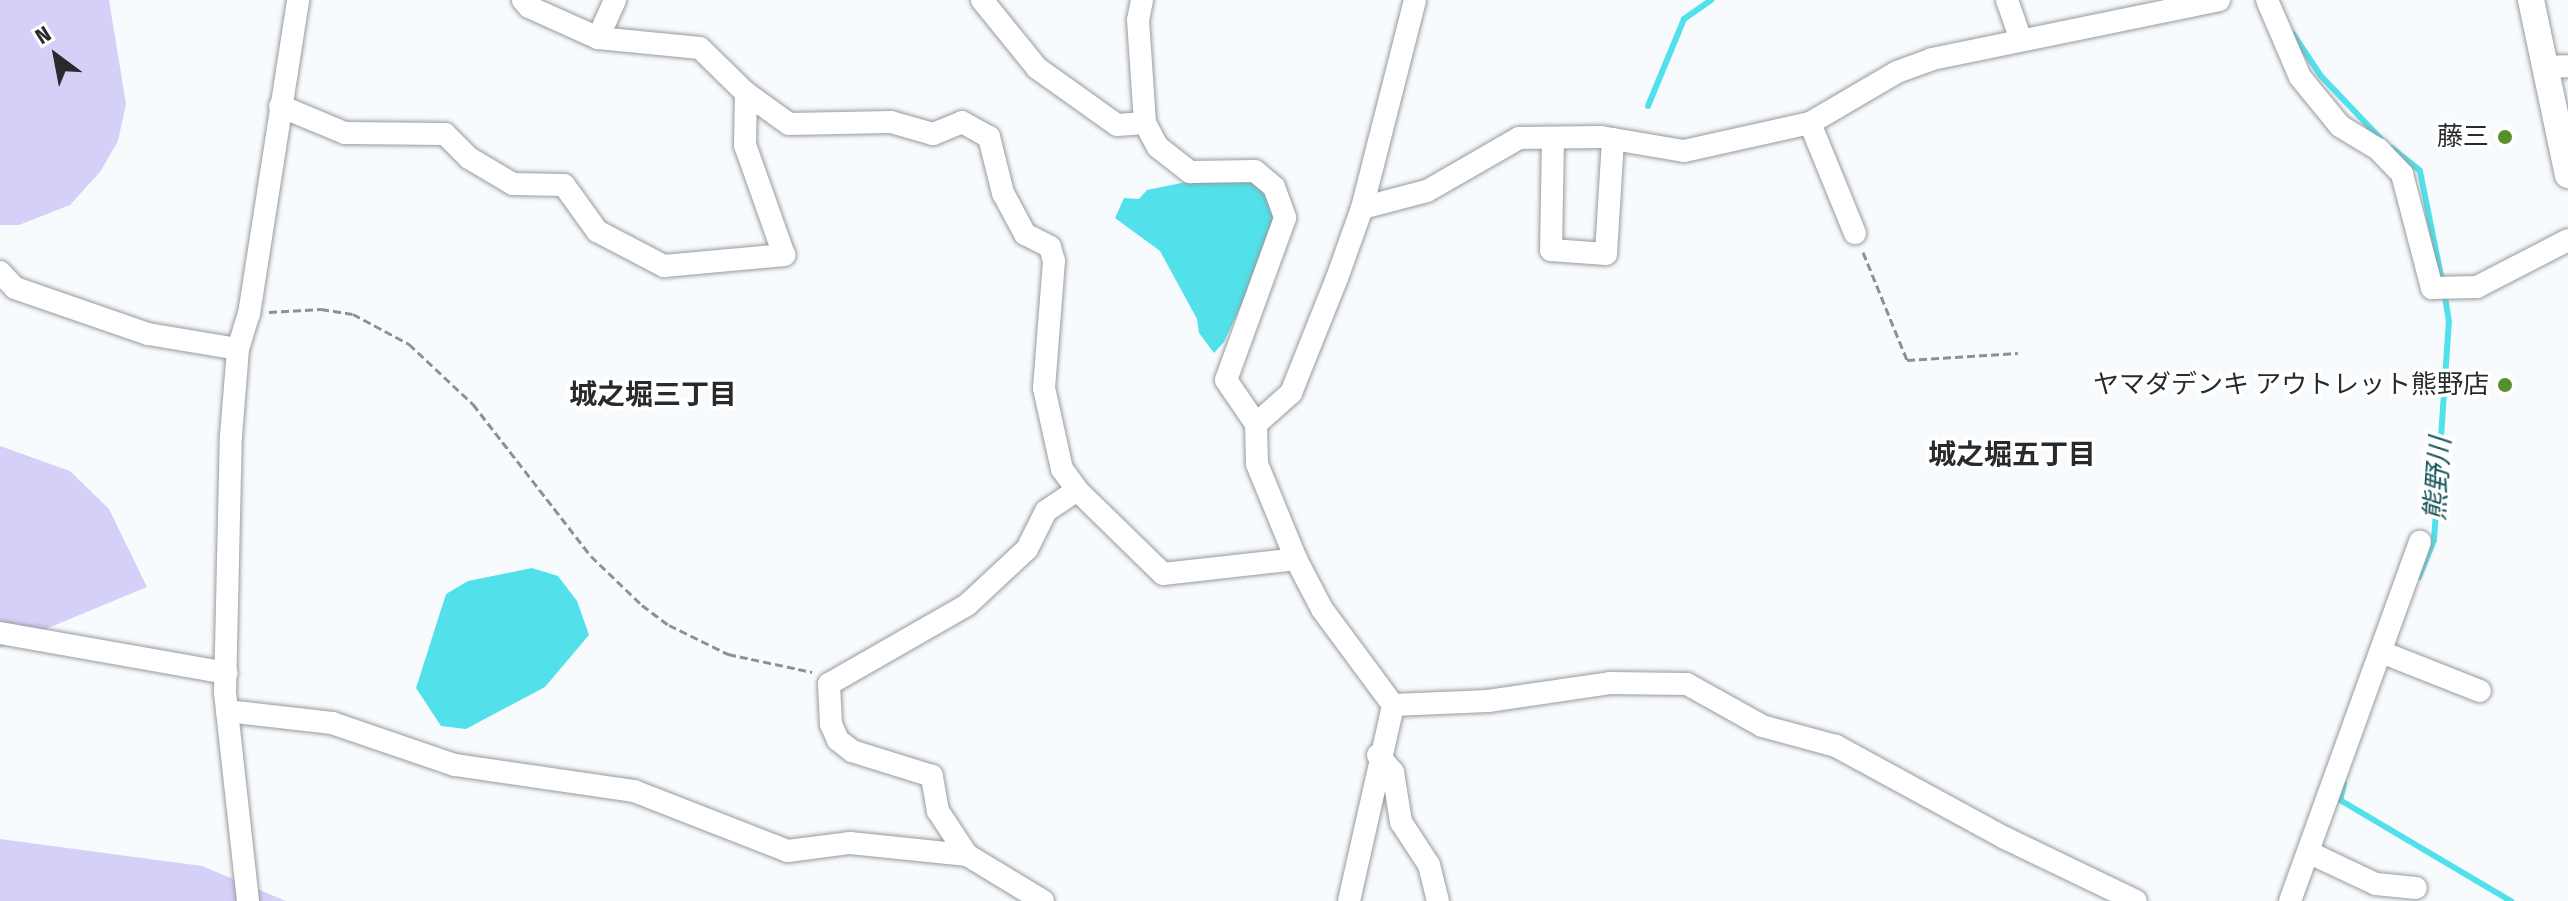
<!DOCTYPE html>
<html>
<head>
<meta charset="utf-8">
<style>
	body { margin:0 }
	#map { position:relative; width:2568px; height:901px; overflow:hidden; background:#f8fbfe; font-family:"Fira Sans Condensed","Noto Sans JP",sans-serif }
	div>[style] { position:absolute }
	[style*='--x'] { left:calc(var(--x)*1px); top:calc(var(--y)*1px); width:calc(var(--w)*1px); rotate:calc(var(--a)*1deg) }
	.green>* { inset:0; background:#d5d0f8 }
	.water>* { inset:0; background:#52e1ea }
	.stream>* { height:6px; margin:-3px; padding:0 3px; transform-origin:3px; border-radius:3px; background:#52e1ea }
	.path>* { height:3px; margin-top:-1.5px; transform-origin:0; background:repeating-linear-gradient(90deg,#8e9092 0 8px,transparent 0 12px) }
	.roads { filter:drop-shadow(0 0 2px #979a9e) drop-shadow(0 0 2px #979a9e) }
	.minor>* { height:22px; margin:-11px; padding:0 11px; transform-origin:11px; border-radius:11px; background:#fff }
	.major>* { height:26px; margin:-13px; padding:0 13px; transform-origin:13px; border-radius:13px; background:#fff }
	.dots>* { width:22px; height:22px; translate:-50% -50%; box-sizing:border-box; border:4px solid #fff; border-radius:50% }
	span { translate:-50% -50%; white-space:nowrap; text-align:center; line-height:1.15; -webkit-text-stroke:7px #fff; paint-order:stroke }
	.poi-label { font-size:26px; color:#292a2c }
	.right { translate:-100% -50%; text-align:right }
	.neighbourhood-label { font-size:28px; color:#292a2c; font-weight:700 }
	.water-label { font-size:28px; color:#1a565a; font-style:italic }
	.north { position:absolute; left:16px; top:16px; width:80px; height:80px; -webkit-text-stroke:6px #fff; paint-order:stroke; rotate:328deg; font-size:22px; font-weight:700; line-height:32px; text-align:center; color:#292a2c }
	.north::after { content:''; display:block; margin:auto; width:28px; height:36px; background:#292a2c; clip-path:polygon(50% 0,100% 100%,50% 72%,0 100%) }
</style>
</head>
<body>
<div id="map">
	<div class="green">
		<div style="clip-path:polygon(0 0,109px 0,126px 104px,118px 141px,100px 172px,70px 205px,19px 225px,0 225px)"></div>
		<div style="clip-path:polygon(0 446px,70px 471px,109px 509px,147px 587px,0 648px)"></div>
		<div style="clip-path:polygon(0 839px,202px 866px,286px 901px,0 901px)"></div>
	</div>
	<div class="water">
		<div style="clip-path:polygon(1206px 178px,1255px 180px,1266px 188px,1279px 223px,1224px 342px,1214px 353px,1199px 333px,1197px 319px,1160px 251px,1115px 218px,1124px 198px,1139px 199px,1147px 190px)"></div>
		<div style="clip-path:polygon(532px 568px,558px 576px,577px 601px,589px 635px,545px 687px,466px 729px,441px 726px,416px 688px,446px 594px,468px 581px)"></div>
	</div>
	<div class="stream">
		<div style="--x:2293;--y:34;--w:50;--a:56.3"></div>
		<div style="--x:2321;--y:76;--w:86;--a:46.4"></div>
		<div style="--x:1648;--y:106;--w:94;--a:-67.5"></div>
		<div style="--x:1684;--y:19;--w:33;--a:-35"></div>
		<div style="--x:2392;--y:148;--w:36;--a:39"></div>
		<div style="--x:2420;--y:171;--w:112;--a:78.7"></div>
		<div style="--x:2419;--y:577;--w:40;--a:-68"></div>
		<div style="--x:2434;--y:540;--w:219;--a:-86.1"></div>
		<div style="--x:2449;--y:322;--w:30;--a:-99"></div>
		<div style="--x:2344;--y:783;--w:17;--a:103"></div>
		<div style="--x:2340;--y:800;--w:199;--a:30.6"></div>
	</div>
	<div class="path">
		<div style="--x:1863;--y:252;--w:117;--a:67.8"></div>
		<div style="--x:1907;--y:360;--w:111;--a:-3.6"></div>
		<div style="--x:269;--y:312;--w:52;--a:-3.3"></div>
		<div style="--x:321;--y:309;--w:32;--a:9"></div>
		<div style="--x:353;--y:314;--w:64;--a:28.2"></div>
		<div style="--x:409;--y:344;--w:88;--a:43.2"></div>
		<div style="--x:473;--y:404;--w:192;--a:52.2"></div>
		<div style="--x:591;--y:556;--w:71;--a:43.9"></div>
		<div style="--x:642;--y:605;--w:34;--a:37"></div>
		<div style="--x:669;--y:625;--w:66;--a:26.2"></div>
		<div style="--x:728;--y:654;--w:86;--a:12.1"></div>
	</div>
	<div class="roads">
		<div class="minor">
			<div style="--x:523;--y:0;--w:9;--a:49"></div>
			<div style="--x:529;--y:7;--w:76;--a:24.2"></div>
			<div style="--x:598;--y:38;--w:102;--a:5.6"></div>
			<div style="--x:700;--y:48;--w:64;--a:44.4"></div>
			<div style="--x:746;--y:93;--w:53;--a:35.8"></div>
			<div style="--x:789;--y:124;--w:102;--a:-1.1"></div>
			<div style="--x:891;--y:122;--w:44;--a:15.9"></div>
			<div style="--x:933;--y:134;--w:31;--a:-22"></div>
			<div style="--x:962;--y:122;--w:31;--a:29"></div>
			<div style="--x:989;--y:137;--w:58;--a:76"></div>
			<div style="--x:1003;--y:193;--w:47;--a:61.8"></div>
			<div style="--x:1025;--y:234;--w:28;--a:27"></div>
			<div style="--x:1050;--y:247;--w:15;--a:74"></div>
			<div style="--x:1054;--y:261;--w:127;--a:94.5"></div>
			<div style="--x:1044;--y:388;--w:83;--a:77.5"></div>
			<div style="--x:1062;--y:469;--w:26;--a:54"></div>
			<div style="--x:1077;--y:490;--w:120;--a:44.3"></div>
			<div style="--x:1163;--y:574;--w:134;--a:-6.4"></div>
			<div style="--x:982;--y:0;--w:87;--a:51"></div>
			<div style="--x:1037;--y:68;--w:98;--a:35.5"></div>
			<div style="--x:1117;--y:125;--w:28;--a:-4"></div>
			<div style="--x:1142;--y:0;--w:20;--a:101"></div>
			<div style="--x:1138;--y:20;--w:103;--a:86.1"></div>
			<div style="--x:1145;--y:123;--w:27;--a:62"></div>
			<div style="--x:1158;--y:147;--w:41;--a:38"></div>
			<div style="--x:1190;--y:172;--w:65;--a:-0.9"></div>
			<div style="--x:1255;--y:171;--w:25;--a:40"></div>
			<div style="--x:1274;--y:187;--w:33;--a:70"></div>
			<div style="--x:1285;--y:218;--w:172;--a:110"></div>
			<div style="--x:1226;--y:380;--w:53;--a:55.7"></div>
			<div style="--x:2007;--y:0;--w:42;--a:70.7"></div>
			<div style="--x:2267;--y:0;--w:84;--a:66.8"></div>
			<div style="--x:2300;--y:77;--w:63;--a:50.8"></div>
			<div style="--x:2340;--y:126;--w:44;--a:31.2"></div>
			<div style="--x:2378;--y:149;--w:35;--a:46"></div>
			<div style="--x:2402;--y:174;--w:118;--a:75.3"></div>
			<div style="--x:2432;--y:288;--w:45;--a:-1.3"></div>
			<div style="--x:2477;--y:287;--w:102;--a:-27.3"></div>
			<div style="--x:598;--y:38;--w:42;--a:-65.9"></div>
			<div style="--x:2544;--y:67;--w:24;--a:-2"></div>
			<div style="--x:280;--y:106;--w:70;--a:22.6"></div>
			<div style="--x:345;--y:133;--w:100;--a:0.6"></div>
			<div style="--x:445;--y:134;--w:34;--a:45"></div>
			<div style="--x:469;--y:158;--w:51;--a:30.6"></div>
			<div style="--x:513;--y:184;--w:51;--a:1.1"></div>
			<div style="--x:564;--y:185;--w:57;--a:54.3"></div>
			<div style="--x:597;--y:231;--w:76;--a:27.6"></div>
			<div style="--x:664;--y:266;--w:121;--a:-5.2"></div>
			<div style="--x:784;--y:255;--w:117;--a:-109.5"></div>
			<div style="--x:745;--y:145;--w:52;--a:-88.9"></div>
			<div style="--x:1810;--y:123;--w:119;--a:67.8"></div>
			<div style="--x:1553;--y:138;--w:112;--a:91"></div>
			<div style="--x:1551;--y:250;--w:55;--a:4.2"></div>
			<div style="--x:1606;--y:254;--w:115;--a:-86.5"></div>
			<div style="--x:1362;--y:208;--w:67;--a:-14.7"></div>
			<div style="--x:1427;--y:191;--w:106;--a:-29.9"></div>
			<div style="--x:1519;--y:138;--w:82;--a:-0.7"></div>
			<div style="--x:1601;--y:137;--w:84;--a:9.6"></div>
			<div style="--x:1684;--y:151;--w:129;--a:-12.5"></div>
			<div style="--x:1810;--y:123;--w:101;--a:-30.4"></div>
			<div style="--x:1897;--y:72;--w:37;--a:-20"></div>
			<div style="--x:1932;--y:59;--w:293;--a:-11.6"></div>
			<div style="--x:0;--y:272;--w:22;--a:47"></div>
			<div style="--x:15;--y:288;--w:141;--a:19.1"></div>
			<div style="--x:148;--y:334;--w:91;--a:9.5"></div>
			<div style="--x:0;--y:633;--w:230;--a:10"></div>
			<div style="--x:2384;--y:653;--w:103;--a:21.6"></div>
			<div style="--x:1393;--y:705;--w:95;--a:-2.4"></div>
			<div style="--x:1488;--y:701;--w:123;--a:-8.4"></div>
			<div style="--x:1610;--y:683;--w:77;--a:0.7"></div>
			<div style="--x:1687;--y:684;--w:86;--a:29.2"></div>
			<div style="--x:1762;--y:726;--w:77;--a:15.1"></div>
			<div style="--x:1836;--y:746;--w:192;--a:28.6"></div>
			<div style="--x:2005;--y:838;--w:145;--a:25.7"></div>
			<div style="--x:227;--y:711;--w:106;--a:6.5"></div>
			<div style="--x:332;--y:723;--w:130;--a:18.9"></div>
			<div style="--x:455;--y:765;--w:181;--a:8.3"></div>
			<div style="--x:634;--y:791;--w:165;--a:21.3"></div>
			<div style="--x:788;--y:851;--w:63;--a:-7.4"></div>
			<div style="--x:850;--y:843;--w:118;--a:5.9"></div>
			<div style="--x:1378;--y:755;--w:23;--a:49"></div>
			<div style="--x:1393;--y:772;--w:51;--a:80.9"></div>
			<div style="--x:1401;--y:822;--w:51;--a:56.9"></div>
			<div style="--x:1429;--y:865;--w:37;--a:76"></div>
			<div style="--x:2310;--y:853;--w:73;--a:25.2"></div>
			<div style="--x:2376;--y:884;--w:40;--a:5.7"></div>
			<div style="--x:248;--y:901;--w:209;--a:-96.3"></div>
			<div style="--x:225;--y:693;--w:257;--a:-88.7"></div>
			<div style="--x:231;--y:436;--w:87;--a:-85.4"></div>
			<div style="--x:238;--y:349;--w:37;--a:-73"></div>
			<div style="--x:249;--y:314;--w:318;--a:-81.1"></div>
			<div style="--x:1043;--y:901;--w:89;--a:-148.8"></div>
			<div style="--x:967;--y:855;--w:53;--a:-123.4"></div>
			<div style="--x:938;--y:811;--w:36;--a:-100"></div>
			<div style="--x:932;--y:776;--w:84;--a:-162.6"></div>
			<div style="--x:852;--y:751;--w:18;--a:-142"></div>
			<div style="--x:838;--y:740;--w:17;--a:-114"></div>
			<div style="--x:831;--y:724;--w:40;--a:-92.9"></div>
			<div style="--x:829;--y:684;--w:159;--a:-29.8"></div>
			<div style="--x:967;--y:605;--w:82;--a:-43"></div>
			<div style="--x:1027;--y:549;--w:42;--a:-63.4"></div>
			<div style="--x:1046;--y:511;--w:37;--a:-34"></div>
			<div style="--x:1349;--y:901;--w:201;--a:-77.3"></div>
			<div style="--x:1393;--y:705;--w:119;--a:-126.5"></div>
			<div style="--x:1322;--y:609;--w:56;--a:-117.5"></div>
			<div style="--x:1296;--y:559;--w:103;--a:-112.3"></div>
			<div style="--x:1257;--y:464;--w:40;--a:-91.4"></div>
			<div style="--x:1256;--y:424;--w:47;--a:-41.5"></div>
			<div style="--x:1291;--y:393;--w:124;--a:-68.2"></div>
			<div style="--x:1337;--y:278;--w:74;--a:-70.3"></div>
			<div style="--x:1362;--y:208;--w:215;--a:-75.7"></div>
			<div style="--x:2290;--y:901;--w:382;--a:-70.1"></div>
		</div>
		<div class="major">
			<div style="--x:2531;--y:0;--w:179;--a:78.1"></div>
		</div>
	</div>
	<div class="dots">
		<div style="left:2505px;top:137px;background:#578f2b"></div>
		<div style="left:2505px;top:385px;background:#578f2b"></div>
	</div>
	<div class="poi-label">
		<span class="right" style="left:2489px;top:137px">藤三</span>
		<span class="right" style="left:2489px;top:385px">ヤマダデンキ アウトレット熊野店</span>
	</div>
	<div class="neighbourhood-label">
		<span style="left:653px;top:395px">城之堀三丁目</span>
		<span style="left:2012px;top:455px">城之堀五丁目</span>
	</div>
	<div class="water-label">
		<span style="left:2438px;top:479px;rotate:-86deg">熊野川</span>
	</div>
	<div class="north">N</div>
</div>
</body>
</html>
